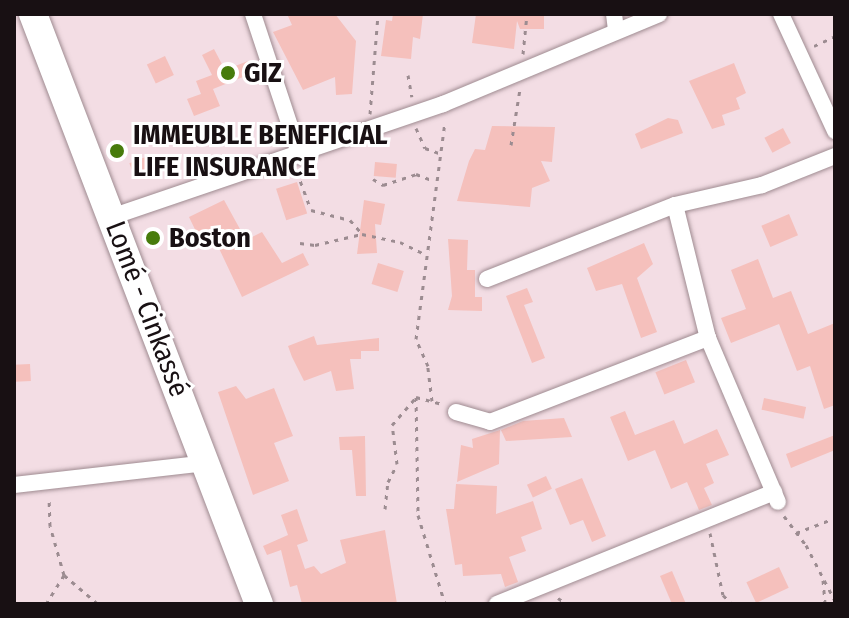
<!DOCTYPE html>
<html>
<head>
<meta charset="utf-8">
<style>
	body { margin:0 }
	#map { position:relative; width:849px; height:618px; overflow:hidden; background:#f3dde4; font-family:"Fira Sans Condensed",sans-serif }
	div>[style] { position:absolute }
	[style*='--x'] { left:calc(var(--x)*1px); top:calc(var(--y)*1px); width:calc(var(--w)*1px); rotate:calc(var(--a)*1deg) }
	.building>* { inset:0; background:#f5c0bc; transform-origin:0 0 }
	.path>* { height:3px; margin-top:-1.5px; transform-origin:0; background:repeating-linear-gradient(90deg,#9c8c91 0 4px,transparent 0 10px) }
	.roads { filter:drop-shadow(0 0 2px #9f8b91) drop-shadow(0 0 2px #9f8b91) }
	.minor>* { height:16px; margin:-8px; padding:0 8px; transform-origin:8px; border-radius:8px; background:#fff }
	.trunk>* { height:28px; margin:-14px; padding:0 14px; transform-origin:14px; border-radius:14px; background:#fff }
	.dots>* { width:22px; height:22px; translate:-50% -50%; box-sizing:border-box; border:4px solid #fff; border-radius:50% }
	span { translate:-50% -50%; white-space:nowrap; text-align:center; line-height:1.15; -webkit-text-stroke:6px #fff; paint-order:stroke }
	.poi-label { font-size:28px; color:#181013; font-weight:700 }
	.left { translate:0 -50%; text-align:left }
	.street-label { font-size:28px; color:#181013 }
	.frame { position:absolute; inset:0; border:16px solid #181013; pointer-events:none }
</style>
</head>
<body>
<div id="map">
	<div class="building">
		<div style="clip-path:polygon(287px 14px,335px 14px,356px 41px,352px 94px,336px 95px,335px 77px,303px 90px,273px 32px,292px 25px)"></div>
		<div style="clip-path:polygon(393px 14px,423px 14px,420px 39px,413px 37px,411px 59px,381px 56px,386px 20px,392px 21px)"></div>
		<div style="clip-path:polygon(476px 14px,544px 14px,544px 29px,520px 29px,517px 21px,514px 49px,472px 43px)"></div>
		<div style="clip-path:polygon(214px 49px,225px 70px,248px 61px,253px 73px,213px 89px,220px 106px,194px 116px,187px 99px,201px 94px,196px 81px,212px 75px,202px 55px)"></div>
		<div style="left:165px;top:56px;width:21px;height:20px;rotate:65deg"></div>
		<div style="clip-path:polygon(734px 63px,746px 93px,736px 98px,740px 109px,722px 115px,725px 125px,712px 129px,689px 81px)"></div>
		<div style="clip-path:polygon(668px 118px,678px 120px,683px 133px,641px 149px,635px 134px)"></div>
		<div style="clip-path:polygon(492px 126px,555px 127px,552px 162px,541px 161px,550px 181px,532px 188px,530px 207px,457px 201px,469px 161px,475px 149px,485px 150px)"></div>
		<div style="left:783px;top:128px;width:17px;height:21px;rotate:62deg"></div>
		<div style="left:148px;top:156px;width:14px;height:20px;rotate:69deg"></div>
		<div style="left:375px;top:162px;width:22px;height:14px;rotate:5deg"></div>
		<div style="left:297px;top:182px;width:33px;height:22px;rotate:72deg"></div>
		<div style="clip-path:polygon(224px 200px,246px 240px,262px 232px,282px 263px,303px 253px,309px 265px,242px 297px,215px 240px,203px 246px,189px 217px)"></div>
		<div style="clip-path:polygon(364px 200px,385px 204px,381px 225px,375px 224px,377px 253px,357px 254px)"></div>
		<div style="left:789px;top:214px;width:23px;height:30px;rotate:67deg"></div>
		<div style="clip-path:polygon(448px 239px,468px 240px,467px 270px,475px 270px,475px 297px,482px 297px,482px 311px,448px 310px,452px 296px)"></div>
		<div style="clip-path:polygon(644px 243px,653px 264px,637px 278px,657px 332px,641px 338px,622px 284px,596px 291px,587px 268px)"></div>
		<div style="clip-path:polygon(758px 259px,773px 298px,791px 291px,808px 334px,835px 323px,835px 405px,824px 409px,810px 366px,797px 371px,779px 324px,731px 343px,721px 318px,746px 309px,731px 270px)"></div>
		<div style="left:378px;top:263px;width:27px;height:22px;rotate:17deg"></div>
		<div style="clip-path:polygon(527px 288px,533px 302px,524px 305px,545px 358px,532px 363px,506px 296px)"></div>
		<div style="clip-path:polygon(314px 336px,317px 345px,379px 338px,379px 351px,361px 351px,361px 359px,350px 359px,354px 389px,336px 391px,331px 371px,304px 381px,292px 357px,288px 346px)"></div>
		<div style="left:686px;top:360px;width:24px;height:33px;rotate:68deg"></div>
		<div style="left:30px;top:364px;width:17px;height:16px;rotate:87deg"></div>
		<div style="clip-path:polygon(236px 386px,246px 399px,274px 388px,293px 436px,274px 443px,289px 481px,253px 495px,218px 392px)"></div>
		<div style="left:764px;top:398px;width:43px;height:12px;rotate:12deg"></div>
		<div style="clip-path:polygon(625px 411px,635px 435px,674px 420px,684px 444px,717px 429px,729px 455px,706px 464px,714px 483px,704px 488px,712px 505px,699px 510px,687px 482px,671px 489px,655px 450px,628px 461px,610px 417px)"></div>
		<div style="clip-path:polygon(564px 418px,572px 437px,506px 441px,501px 430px,523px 421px)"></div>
		<div style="clip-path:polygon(500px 430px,499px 464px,457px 482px,461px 445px,473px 448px,472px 439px)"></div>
		<div style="clip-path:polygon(835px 435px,835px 450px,791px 468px,786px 454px)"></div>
		<div style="clip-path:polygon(365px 436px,366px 496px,356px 496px,352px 450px,340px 450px,339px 437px)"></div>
		<div style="left:546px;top:476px;width:14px;height:21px;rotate:65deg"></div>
		<div style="clip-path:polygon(582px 478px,606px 536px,592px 542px,583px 520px,570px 525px,555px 489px)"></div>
		<div style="clip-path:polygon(456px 484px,497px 486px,496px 514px,533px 501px,542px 529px,521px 537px,526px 551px,509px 557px,518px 582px,505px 587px,501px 574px,463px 576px,462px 564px,455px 565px,446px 509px,454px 509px)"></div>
		<div style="clip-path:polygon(297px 509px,308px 541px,297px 545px,305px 569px,314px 566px,321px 574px,346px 563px,340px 540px,385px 530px,397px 604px,302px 604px,297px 585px,290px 587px,281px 550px,267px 555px,263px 546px,288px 535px,281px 515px)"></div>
		<div style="left:779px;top:567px;width:23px;height:36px;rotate:65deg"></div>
		<div style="clip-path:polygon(672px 571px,686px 604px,672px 604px,660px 576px)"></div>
	</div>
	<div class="path">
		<div style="--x:814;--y:46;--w:23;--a:-25"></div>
		<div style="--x:523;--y:54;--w:40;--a:-84.3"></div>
		<div style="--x:408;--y:75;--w:22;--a:80"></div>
		<div style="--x:370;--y:114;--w:100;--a:-85.4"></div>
		<div style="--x:416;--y:128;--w:22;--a:66"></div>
		<div style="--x:425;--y:148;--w:15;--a:20"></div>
		<div style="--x:511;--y:145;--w:57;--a:-80.9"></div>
		<div style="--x:297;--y:172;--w:40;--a:69.8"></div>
		<div style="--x:311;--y:210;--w:40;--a:14.4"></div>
		<div style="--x:350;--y:220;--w:18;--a:49"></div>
		<div style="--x:373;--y:179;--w:12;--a:31"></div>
		<div style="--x:383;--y:185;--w:35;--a:-18"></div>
		<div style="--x:416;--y:174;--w:19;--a:21"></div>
		<div style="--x:300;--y:243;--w:15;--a:8"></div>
		<div style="--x:315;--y:245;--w:48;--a:-13.2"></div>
		<div style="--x:362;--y:234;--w:39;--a:12"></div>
		<div style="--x:400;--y:242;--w:28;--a:26"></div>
		<div style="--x:416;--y:397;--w:118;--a:89"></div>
		<div style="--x:418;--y:515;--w:93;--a:73.1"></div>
		<div style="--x:416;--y:397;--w:28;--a:15"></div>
		<div style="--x:432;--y:401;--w:35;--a:-97"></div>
		<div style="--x:428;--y:366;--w:30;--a:-114"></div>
		<div style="--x:416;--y:339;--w:219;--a:-82.4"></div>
		<div style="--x:385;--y:509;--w:27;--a:-84"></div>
		<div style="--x:388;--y:482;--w:20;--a:-63"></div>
		<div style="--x:397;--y:464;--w:39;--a:-97"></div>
		<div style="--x:392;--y:425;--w:37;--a:-49"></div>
		<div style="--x:784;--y:516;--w:36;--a:53"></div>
		<div style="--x:806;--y:545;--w:63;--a:62.6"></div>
		<div style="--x:710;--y:533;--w:63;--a:78.2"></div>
		<div style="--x:723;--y:595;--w:13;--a:45"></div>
		<div style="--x:796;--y:533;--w:42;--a:-21"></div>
		<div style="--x:64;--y:575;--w:45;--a:40.5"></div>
		<div style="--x:823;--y:580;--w:24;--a:85"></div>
		<div style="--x:558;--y:598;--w:11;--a:34"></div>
		<div style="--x:46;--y:604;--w:34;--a:-58"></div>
		<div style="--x:64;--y:575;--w:51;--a:-105.9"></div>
		<div style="--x:50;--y:526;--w:29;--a:-92"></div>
	</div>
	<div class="roads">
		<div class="minor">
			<div style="--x:253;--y:14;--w:150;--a:71.7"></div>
			<div style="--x:614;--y:14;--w:16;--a:83"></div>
			<div style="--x:781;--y:14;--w:129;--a:65.2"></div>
			<div style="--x:675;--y:205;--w:137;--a:76.1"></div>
			<div style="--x:708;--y:338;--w:178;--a:66.9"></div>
			<div style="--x:111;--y:217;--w:351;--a:-18.8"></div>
			<div style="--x:443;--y:104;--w:234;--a:-22.6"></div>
			<div style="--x:487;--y:279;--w:202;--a:-21.5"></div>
			<div style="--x:675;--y:205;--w:89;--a:-12.9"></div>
			<div style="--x:762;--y:185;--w:79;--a:-21.7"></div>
			<div style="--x:456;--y:412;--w:35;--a:16"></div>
			<div style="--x:490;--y:422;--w:234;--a:-21.1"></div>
			<div style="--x:14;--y:485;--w:193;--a:-6.5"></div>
			<div style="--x:497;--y:604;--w:299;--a:-22"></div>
		</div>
		<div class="trunk">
			<div style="--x:33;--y:14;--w:632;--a:69.04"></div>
		</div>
	</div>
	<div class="dots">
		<div style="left:228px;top:73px;background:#477b0b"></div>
		<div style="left:117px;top:151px;background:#477b0b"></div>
		<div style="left:153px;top:238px;background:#477b0b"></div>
	</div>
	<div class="poi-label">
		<span class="left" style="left:244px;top:73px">GIZ</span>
		<span class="left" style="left:133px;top:151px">IMMEUBLE BENEFICIAL<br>LIFE INSURANCE</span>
		<span class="left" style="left:169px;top:238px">Boston</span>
	</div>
	<div class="street-label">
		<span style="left:147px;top:309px;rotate:69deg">Lomé - Cinkassé</span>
	</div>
	<div class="frame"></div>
</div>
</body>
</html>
